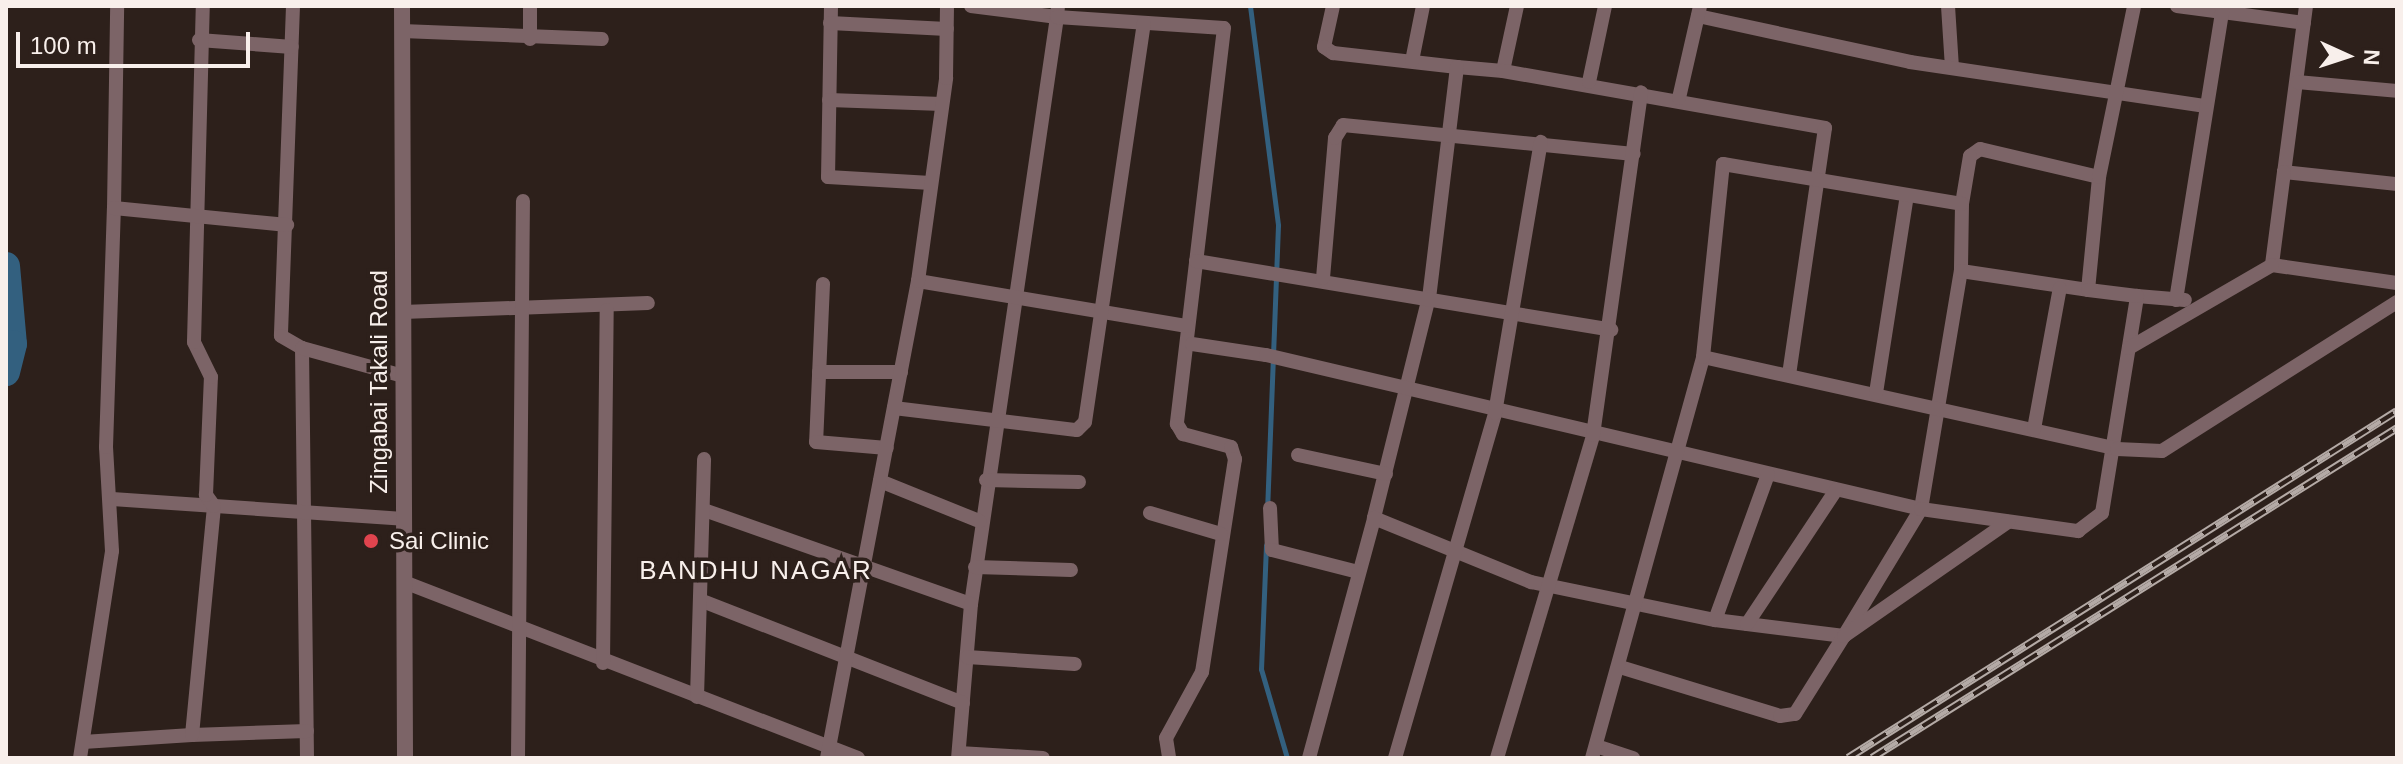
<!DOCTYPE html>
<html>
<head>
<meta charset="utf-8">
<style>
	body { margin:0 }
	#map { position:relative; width:2403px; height:764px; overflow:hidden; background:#2d201b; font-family:Arial,sans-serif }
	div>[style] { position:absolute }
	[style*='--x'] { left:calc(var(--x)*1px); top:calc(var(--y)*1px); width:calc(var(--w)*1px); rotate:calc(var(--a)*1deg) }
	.stream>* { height:5px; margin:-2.5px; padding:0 2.5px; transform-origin:2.5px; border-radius:2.5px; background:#33607f }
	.river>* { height:28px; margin:-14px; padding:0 14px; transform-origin:14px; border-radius:14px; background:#33607f }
	.minor>* { height:14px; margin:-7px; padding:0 7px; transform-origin:7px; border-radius:7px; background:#7c6467 }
	.tertiary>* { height:16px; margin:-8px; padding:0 8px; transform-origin:8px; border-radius:8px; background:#7c6467 }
	.rail>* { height:8px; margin-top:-4px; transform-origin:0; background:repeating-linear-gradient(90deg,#2d201b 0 15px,#b4aaa6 0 30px); box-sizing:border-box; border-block:2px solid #b4aaa6 }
	.dots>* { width:22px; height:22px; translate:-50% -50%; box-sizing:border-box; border:4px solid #2d201b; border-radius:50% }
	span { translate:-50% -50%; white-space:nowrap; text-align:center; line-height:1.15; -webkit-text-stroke:7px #2d201b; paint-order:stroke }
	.street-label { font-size:24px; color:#f8efeb }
	.poi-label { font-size:24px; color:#f8efeb }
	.left { translate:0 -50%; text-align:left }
	.neighbourhood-label { font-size:26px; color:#f8efeb; letter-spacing:2px }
	.frame { position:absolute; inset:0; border:8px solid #f8efeb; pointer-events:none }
	.north { position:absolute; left:2307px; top:16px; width:80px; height:80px; -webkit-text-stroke:6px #2d201b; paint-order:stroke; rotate:93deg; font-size:22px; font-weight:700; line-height:32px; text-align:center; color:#f8efeb }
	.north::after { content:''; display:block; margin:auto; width:28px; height:36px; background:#f8efeb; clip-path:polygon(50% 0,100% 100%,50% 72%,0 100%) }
	.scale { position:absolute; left:16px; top:32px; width:234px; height:36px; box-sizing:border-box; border:4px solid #f8efeb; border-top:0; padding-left:10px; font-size:24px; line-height:28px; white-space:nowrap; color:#f8efeb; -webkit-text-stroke:6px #2d201b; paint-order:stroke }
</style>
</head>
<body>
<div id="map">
	<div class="stream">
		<div style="--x:1250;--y:6;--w:221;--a:82.7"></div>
		<div style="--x:1278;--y:225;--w:282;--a:92.2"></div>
		<div style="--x:1266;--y:545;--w:124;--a:92.3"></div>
		<div style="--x:1261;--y:669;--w:93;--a:73.7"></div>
	</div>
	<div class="river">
		<div style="--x:6;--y:266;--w:78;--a:84.9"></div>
		<div style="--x:13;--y:344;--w:29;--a:104"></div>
	</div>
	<div class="minor">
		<div style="--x:293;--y:6;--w:330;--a:92.1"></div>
		<div style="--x:281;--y:336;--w:24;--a:30"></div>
		<div style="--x:302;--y:348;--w:410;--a:89.3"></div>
		<div style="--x:831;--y:6;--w:171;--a:91"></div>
		<div style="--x:828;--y:177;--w:103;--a:3.3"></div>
		<div style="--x:971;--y:6;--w:87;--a:7.3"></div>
		<div style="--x:1057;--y:17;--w:593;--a:98.33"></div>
		<div style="--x:1058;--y:6;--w:11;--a:95"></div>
		<div style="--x:1057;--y:17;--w:167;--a:3.8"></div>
		<div style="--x:1224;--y:28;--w:399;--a:96.8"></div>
		<div style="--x:1177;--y:424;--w:12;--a:59"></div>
		<div style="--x:1183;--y:434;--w:50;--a:15.2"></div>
		<div style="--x:1231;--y:447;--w:13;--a:72"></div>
		<div style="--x:1235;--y:459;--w:216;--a:98.8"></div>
		<div style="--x:1202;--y:672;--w:75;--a:118.6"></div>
		<div style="--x:1166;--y:738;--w:20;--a:81"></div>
		<div style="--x:1333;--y:6;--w:42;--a:102.4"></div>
		<div style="--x:1324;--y:47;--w:11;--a:34"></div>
		<div style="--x:1333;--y:53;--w:125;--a:6.4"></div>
		<div style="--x:1517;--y:6;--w:66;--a:102.2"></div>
		<div style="--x:1503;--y:71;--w:46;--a:-175"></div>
		<div style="--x:1457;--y:67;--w:232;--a:96.9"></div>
		<div style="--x:1429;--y:297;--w:228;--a:104"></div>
		<div style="--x:1374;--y:518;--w:170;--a:22.2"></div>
		<div style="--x:1531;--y:582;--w:188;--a:11.7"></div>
		<div style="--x:1715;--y:620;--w:130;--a:7.1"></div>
		<div style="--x:1844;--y:636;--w:149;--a:-58.8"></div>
		<div style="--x:1921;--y:509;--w:241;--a:-80.5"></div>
		<div style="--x:1948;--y:6;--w:62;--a:86.3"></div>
		<div style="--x:2177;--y:6;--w:128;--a:7.6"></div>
		<div style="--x:2306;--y:6;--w:167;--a:97.5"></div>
		<div style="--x:2284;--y:172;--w:114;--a:6.1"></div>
		<div style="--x:1698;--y:16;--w:217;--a:12.2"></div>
		<div style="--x:1910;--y:62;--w:299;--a:8.5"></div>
		<div style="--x:830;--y:23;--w:117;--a:2.9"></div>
		<div style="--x:402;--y:31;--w:200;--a:2.3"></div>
		<div style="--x:530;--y:39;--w:33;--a:-90"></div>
		<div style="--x:199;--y:40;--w:93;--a:4.3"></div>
		<div style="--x:1412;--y:61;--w:56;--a:-78.7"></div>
		<div style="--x:1503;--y:71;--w:327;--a:10"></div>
		<div style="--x:1825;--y:128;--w:250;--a:98.3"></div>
		<div style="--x:1589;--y:82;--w:78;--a:-78.1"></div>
		<div style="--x:2297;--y:82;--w:100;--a:5.1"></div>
		<div style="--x:1679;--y:98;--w:94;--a:-77.1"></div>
		<div style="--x:829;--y:100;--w:113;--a:2"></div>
		<div style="--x:2284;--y:172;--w:94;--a:97.4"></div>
		<div style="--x:2272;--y:265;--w:126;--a:8.2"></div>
		<div style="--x:2099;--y:177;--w:122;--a:-166.8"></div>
		<div style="--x:1980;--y:149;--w:12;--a:145"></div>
		<div style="--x:1970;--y:156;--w:49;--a:99.5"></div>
		<div style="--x:1962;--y:204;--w:67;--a:90.9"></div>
		<div style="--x:1961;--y:271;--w:128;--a:8.5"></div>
		<div style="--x:2088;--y:290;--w:114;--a:-84.4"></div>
		<div style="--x:2099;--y:177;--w:175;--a:-78.4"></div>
		<div style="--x:114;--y:208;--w:202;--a:-89.1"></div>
		<div style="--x:1196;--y:261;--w:421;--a:9.4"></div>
		<div style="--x:1323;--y:278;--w:141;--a:-85.1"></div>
		<div style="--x:1335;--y:138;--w:15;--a:-58"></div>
		<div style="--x:1343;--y:125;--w:292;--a:5.7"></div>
		<div style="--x:918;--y:281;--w:273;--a:9.5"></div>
		<div style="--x:823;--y:284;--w:158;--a:92.5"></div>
		<div style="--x:816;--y:442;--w:71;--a:4.8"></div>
		<div style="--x:2137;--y:296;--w:48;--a:4.8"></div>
		<div style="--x:2176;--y:300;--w:292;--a:-80.9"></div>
		<div style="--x:403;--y:312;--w:245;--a:-2.1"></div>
		<div style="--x:1192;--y:344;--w:75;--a:8.5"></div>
		<div style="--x:1266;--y:355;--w:673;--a:13.23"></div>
		<div style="--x:1921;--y:509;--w:159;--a:8"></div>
		<div style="--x:2078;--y:531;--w:30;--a:-37"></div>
		<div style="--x:2102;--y:513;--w:220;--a:-80.8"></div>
		<div style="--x:2137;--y:296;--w:49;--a:-173"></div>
		<div style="--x:302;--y:348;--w:105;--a:15.5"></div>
		<div style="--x:2129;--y:348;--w:165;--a:-30.1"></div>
		<div style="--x:1703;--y:357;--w:424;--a:12.5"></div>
		<div style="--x:2117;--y:449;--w:45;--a:2.5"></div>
		<div style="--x:2162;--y:451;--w:278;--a:-32.4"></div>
		<div style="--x:819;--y:372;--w:82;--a:0"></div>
		<div style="--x:1876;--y:393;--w:200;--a:-81.1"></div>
		<div style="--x:894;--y:408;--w:184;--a:6.9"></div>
		<div style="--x:1077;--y:430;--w:11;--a:-45"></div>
		<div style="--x:1085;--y:422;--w:403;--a:-81.6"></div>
		<div style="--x:2034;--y:429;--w:143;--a:-79.6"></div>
		<div style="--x:1298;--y:455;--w:90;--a:12.2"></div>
		<div style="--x:986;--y:480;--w:93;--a:1.2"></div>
		<div style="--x:880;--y:481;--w:107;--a:22"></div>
		<div style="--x:112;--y:499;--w:292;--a:3.9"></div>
		<div style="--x:1270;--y:508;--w:42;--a:87.3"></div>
		<div style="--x:1272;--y:550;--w:89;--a:14.3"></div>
		<div style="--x:704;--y:510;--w:283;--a:19.4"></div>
		<div style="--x:971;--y:604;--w:155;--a:94.8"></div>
		<div style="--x:1150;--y:513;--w:74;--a:16.5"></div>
		<div style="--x:975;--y:567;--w:96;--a:1.8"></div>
		<div style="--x:404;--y:582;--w:487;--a:21.2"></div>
		<div style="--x:705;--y:602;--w:277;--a:21.4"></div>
		<div style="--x:1715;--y:620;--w:155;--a:-70"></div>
		<div style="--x:1747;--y:624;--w:161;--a:-56.4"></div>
		<div style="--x:967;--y:657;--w:108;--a:3.7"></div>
		<div style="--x:603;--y:663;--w:353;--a:-89.4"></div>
		<div style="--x:1620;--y:667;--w:167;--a:17"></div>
		<div style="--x:1780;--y:716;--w:15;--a:-8"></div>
		<div style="--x:1795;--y:714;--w:92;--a:-57.9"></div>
		<div style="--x:1844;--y:636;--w:200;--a:-34.8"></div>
		<div style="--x:697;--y:697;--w:238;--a:-88.3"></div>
		<div style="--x:192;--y:735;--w:115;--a:-2"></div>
		<div style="--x:83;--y:742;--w:109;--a:-3.7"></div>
		<div style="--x:192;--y:735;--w:230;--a:-84.5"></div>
		<div style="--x:214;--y:506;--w:14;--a:-126"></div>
		<div style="--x:206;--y:495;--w:118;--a:-87.6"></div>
		<div style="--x:211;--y:377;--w:39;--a:-116"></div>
		<div style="--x:194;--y:342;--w:336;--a:-88.5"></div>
		<div style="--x:1596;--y:746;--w:39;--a:18"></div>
		<div style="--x:959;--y:753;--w:84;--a:3.4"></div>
		<div style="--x:80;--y:758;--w:209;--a:-81.2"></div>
		<div style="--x:112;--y:551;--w:104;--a:-93.3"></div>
		<div style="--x:106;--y:447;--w:239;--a:-88.1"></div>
		<div style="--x:114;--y:208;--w:174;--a:5.6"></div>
		<div style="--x:518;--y:758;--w:557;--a:-89.49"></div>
		<div style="--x:827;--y:758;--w:486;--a:-79.2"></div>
		<div style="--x:918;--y:281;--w:205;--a:-82.1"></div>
		<div style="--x:946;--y:78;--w:72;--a:-89.2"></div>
		<div style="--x:1309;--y:758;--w:249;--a:-74.8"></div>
		<div style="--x:1395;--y:758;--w:359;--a:-73.8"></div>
		<div style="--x:1495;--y:413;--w:275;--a:-80.4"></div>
		<div style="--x:1497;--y:758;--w:337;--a:-73.4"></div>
		<div style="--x:1593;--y:435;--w:346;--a:-82"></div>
		<div style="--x:1592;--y:758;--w:416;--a:-74.5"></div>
		<div style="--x:1703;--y:357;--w:194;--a:-84.1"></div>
		<div style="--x:1723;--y:164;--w:242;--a:9.5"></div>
	</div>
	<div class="tertiary">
		<div style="--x:402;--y:6;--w:752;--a:89.77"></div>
	</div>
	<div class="rail">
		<div style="--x:1848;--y:758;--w:649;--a:-32.3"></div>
		<div style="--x:1872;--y:758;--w:620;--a:-32.15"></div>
	</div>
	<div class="dots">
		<div style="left:371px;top:541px;background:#e0444e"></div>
	</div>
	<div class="street-label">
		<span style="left:379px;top:382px;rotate:-90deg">Zingabai Takali Road</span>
	</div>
	<div class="poi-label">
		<span class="left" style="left:389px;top:541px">Sai Clinic</span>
	</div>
	<div class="neighbourhood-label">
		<span style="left:756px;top:571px">BANDHU NAGAR</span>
	</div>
	<div class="frame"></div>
	<div class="north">N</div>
	<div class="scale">100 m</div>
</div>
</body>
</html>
